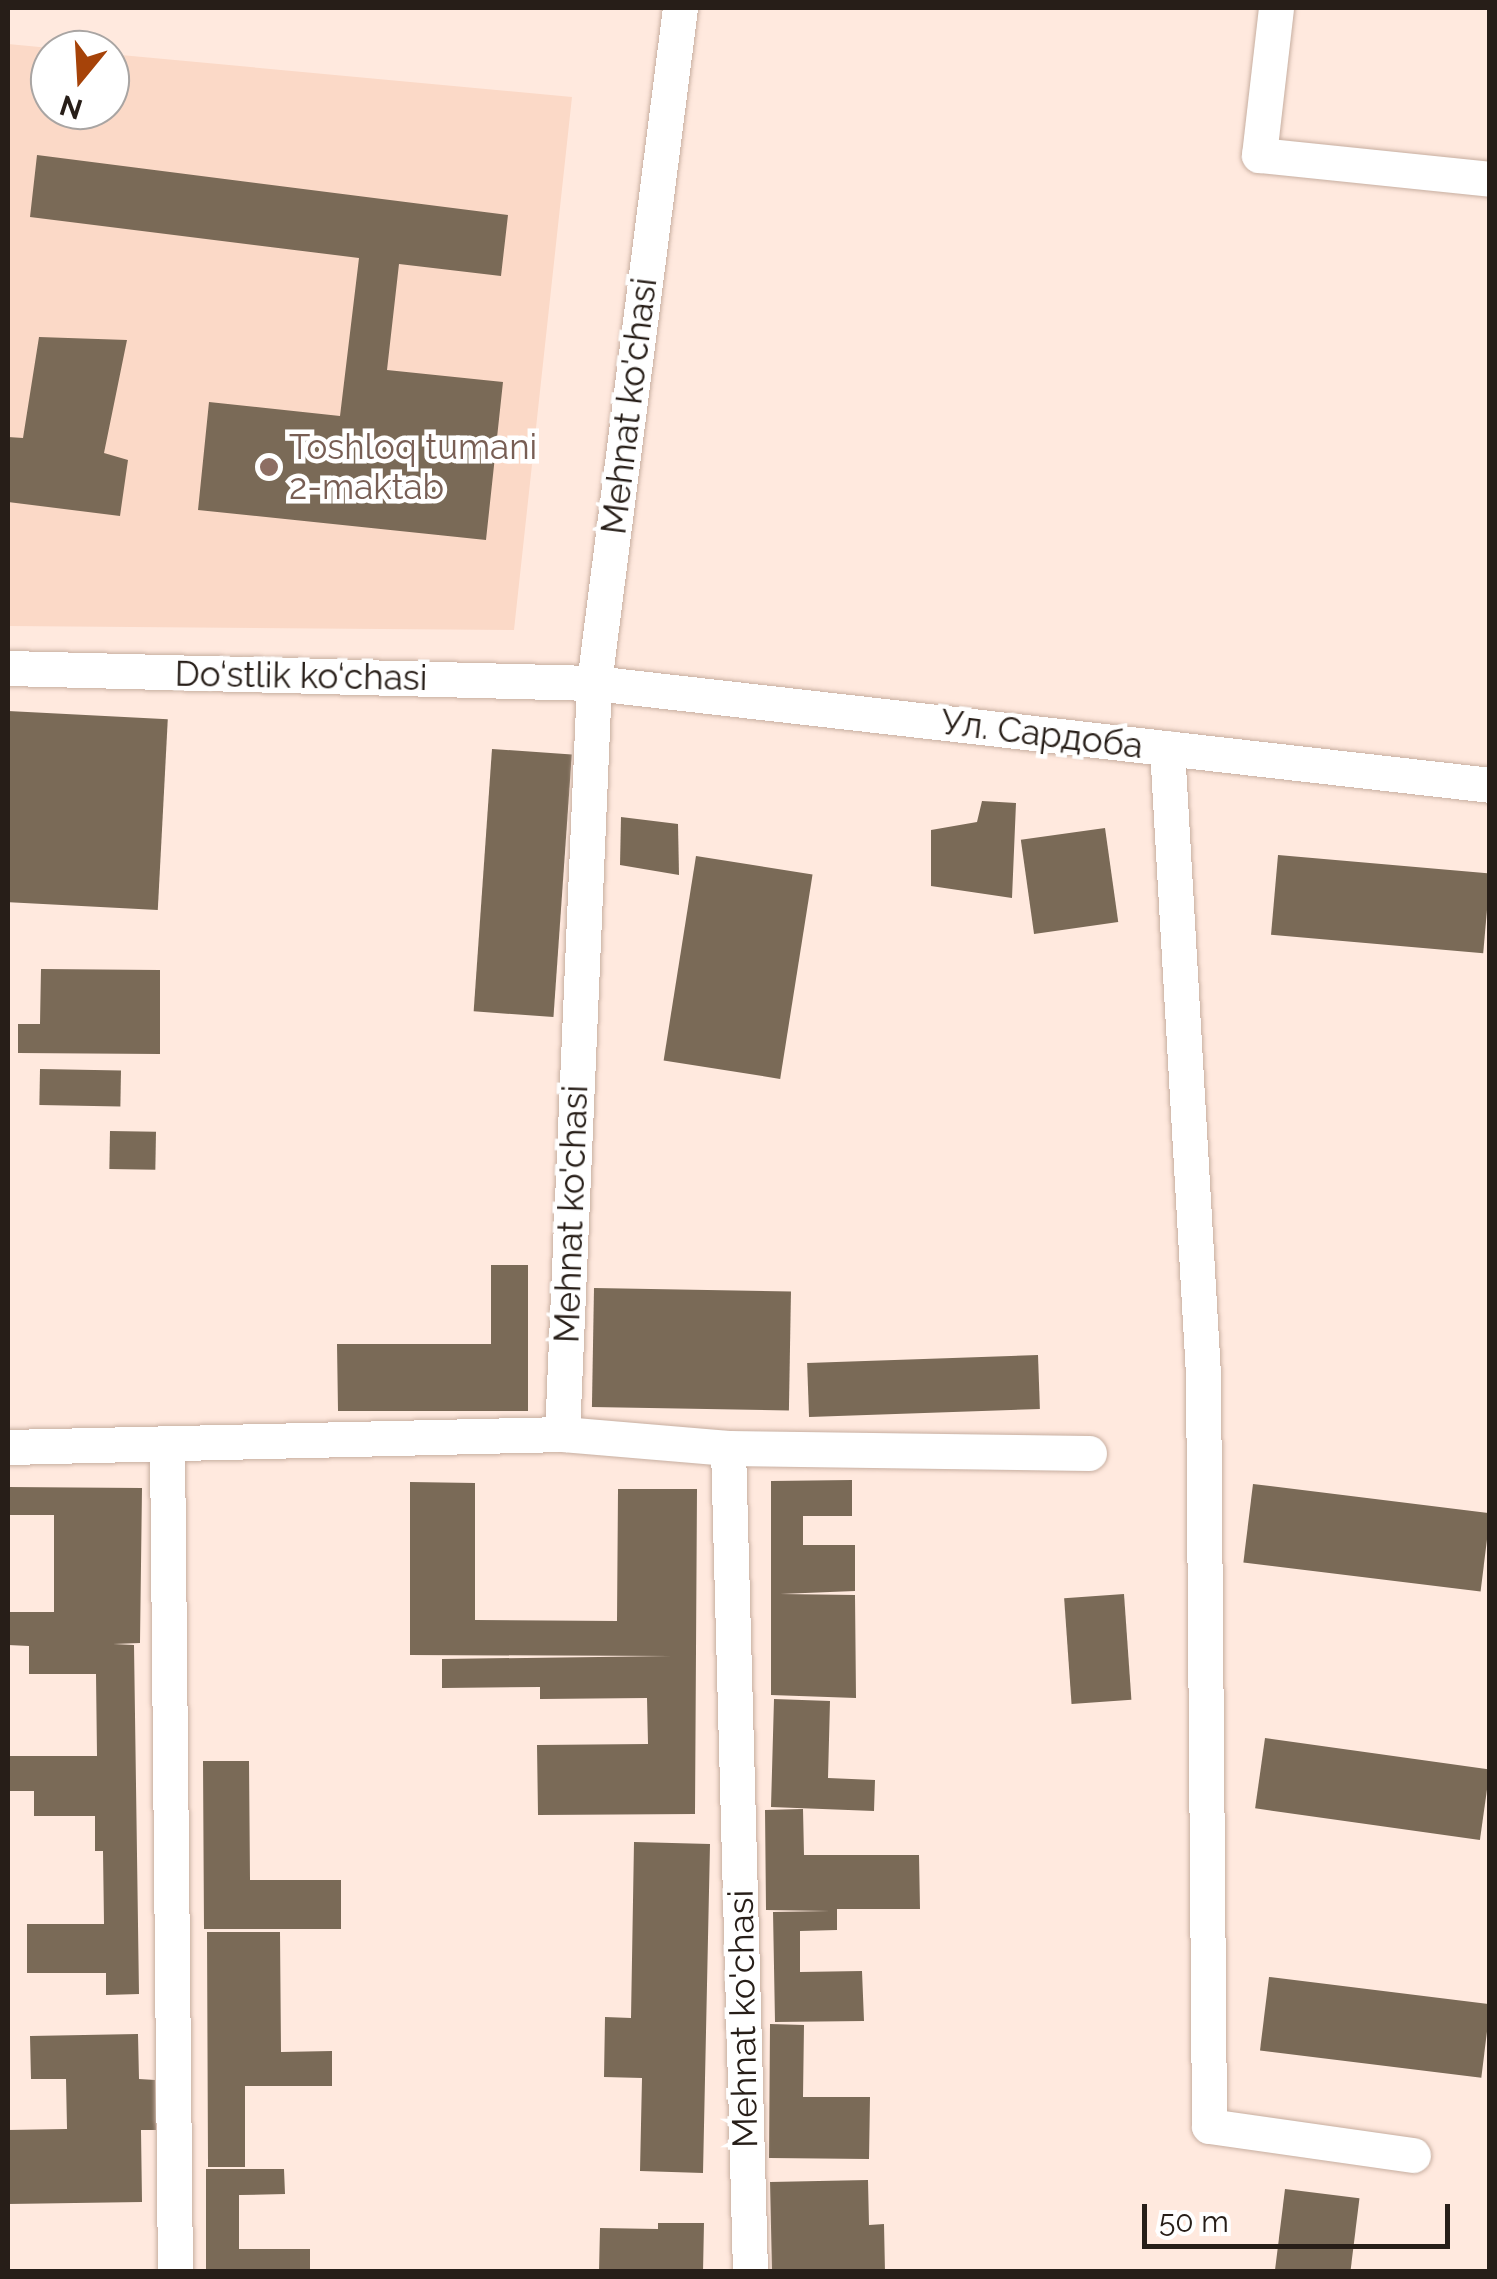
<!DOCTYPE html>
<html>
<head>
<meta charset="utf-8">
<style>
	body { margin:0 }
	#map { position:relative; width:1497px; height:2279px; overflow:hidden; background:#ffe9de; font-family:Raleway,sans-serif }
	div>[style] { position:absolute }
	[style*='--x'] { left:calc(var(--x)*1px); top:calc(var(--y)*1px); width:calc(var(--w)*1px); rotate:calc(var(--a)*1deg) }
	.built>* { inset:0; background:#fbd9c7 }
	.building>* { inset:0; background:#7a6a57; transform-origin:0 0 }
	.roads { filter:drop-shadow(0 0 2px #c7aea0) drop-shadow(0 0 2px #c7aea0) }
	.minor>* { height:35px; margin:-17.5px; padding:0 17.5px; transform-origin:17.5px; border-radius:17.5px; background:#fff }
	.dots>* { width:28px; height:28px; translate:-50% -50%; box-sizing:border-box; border:5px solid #fff; border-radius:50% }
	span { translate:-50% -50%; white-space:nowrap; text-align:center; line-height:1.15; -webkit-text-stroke:9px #fff; paint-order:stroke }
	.street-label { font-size:35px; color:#271e18 }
	.education-label { font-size:35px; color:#785e54 }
	.left { translate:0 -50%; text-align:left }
	.frame { position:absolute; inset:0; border:10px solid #271e18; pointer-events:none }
	.north { position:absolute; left:30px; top:30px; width:100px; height:100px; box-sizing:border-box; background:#fff; border:2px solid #a9a5a3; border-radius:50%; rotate:198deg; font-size:28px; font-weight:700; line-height:40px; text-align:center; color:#271e18 }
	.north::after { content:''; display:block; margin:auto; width:35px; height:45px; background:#a64309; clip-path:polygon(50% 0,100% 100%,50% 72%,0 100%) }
	.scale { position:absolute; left:1142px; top:2204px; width:308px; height:45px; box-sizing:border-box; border:5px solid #271e18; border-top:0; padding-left:12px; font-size:30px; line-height:35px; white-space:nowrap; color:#271e18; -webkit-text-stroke:8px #fff; paint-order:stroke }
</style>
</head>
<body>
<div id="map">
	<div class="built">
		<div style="clip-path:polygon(8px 44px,71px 50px,50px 50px,50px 110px,110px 110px,110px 54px,572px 97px,514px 630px,8px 626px)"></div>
	</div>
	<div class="building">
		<div style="clip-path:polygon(37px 155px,508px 215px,501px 276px,399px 264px,387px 370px,503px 382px,486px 540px,198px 510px,209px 402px,340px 416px,359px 258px,30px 217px)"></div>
		<div style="clip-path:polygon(39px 337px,127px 340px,104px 453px,128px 460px,120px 516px,8px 502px,8px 437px,23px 438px)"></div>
		<div style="left:8px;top:711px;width:160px;height:191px;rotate:3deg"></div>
		<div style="left:492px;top:749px;width:80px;height:263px;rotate:4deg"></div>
		<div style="clip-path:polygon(982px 801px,1016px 803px,1012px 898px,931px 886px,931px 830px,977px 822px)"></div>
		<div style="clip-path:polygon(621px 817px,678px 824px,679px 875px,620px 865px)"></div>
		<div style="left:1105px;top:828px;width:95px;height:85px;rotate:82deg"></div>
		<div style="left:1278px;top:855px;width:213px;height:80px;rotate:5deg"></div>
		<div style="left:696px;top:856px;width:118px;height:207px;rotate:9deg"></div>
		<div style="clip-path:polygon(41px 969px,160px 970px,160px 1054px,18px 1053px,18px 1024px,40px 1024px)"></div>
		<div style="left:40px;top:1069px;width:81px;height:36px;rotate:1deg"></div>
		<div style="left:110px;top:1131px;width:46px;height:38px;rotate:1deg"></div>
		<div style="clip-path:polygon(491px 1265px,528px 1265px,528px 1411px,338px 1411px,337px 1344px,491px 1344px)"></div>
		<div style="left:594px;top:1288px;width:197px;height:119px;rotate:1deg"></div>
		<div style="left:1038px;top:1355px;width:54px;height:231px;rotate:88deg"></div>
		<div style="clip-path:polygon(852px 1480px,852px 1516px,803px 1516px,803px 1545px,855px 1545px,855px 1591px,780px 1594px,855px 1595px,856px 1698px,771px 1695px,771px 1481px)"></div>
		<div style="clip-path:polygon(410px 1482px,475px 1483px,475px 1620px,617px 1621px,618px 1489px,697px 1489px,695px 1814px,538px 1815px,537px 1745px,648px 1744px,647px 1698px,540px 1699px,540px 1687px,442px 1688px,442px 1659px,672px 1656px,410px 1655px)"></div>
		<div style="left:1253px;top:1484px;width:239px;height:79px;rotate:7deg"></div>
		<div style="clip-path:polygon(8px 1487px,142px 1488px,140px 1643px,113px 1644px,134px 1645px,139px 1994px,106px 1995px,106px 1973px,27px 1973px,27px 1924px,104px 1924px,103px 1851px,95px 1851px,95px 1816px,34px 1816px,34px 1791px,9px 1791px,9px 1756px,97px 1756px,96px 1674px,29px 1674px,29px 1646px,8px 1645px,8px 1612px,54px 1612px,54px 1515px,8px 1515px)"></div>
		<div style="left:1124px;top:1594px;width:106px;height:60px;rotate:86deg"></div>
		<div style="clip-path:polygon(774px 1699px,830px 1701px,828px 1778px,875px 1780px,874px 1811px,771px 1807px)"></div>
		<div style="left:1265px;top:1738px;width:227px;height:71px;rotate:8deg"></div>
		<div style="clip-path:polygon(203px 1761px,249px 1761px,250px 1880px,341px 1880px,341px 1929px,204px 1929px)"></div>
		<div style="clip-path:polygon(803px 1809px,804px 1855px,919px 1855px,920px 1909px,837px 1909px,837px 1930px,800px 1931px,800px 1972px,862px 1971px,864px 2021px,775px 2022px,773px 1912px,830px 1911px,766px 1910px,765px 1810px)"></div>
		<div style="clip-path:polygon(634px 1842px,710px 1844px,703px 2173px,640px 2171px,642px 2078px,604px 2077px,605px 2017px,631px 2018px)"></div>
		<div style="clip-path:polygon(207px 1932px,280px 1932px,281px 2052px,332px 2051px,332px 2086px,245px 2086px,245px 2167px,208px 2167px)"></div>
		<div style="left:1269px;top:1977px;width:223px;height:74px;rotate:7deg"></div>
		<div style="clip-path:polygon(770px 2024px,804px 2025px,803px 2097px,870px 2097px,869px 2159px,769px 2158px)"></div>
		<div style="clip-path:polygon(138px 2034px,139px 2079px,155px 2080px,156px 2130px,141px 2130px,142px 2202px,8px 2204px,8px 2130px,67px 2129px,66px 2079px,31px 2079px,30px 2036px)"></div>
		<div style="clip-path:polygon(206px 2169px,284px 2169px,285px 2194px,239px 2195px,239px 2249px,310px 2249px,310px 2272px,206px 2272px)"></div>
		<div style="clip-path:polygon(868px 2180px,869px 2225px,884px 2224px,885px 2272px,772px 2272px,770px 2182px)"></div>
		<div style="left:1285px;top:2189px;width:75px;height:84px;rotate:7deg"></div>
		<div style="clip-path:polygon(658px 2223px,704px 2223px,703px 2272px,599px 2272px,600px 2228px,658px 2229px)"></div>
	</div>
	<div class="roads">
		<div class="minor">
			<div style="--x:680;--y:8;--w:680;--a:97.26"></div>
			<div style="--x:594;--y:683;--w:752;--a:92.44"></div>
			<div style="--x:562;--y:1434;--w:167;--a:4.8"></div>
			<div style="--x:728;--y:1448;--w:824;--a:88.47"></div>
			<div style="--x:1276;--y:8;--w:148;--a:96.6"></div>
			<div style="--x:1259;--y:155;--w:232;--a:5.9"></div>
			<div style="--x:8;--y:668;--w:586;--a:1.47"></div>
			<div style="--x:594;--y:683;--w:902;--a:6.49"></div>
			<div style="--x:1167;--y:748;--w:628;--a:86.71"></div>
			<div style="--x:1203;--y:1375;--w:751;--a:89.54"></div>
			<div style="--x:1209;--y:2126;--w:206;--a:8.1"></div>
			<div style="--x:167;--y:1444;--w:828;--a:89.45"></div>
			<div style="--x:8;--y:1447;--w:554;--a:-1.34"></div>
			<div style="--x:728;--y:1448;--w:361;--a:0.8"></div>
		</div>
	</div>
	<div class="dots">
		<div style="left:269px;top:467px;background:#8d6e63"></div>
	</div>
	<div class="street-label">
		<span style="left:629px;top:406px;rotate:-83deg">Mehnat ko'chasi</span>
		<span style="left:301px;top:676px;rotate:1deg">Do‘stlik ko‘chasi</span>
		<span style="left:1042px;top:734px;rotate:7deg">Ул. Сардоба</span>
		<span style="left:571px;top:1214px;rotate:-88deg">Mehnat ko'chasi</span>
		<span style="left:743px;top:2019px;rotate:-91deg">Mehnat ko'chasi</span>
	</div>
	<div class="education-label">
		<span class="left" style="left:289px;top:467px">Toshloq tumani<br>2-maktab</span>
	</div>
	<div class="frame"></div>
	<div class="north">N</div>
	<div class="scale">50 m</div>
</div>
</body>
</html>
